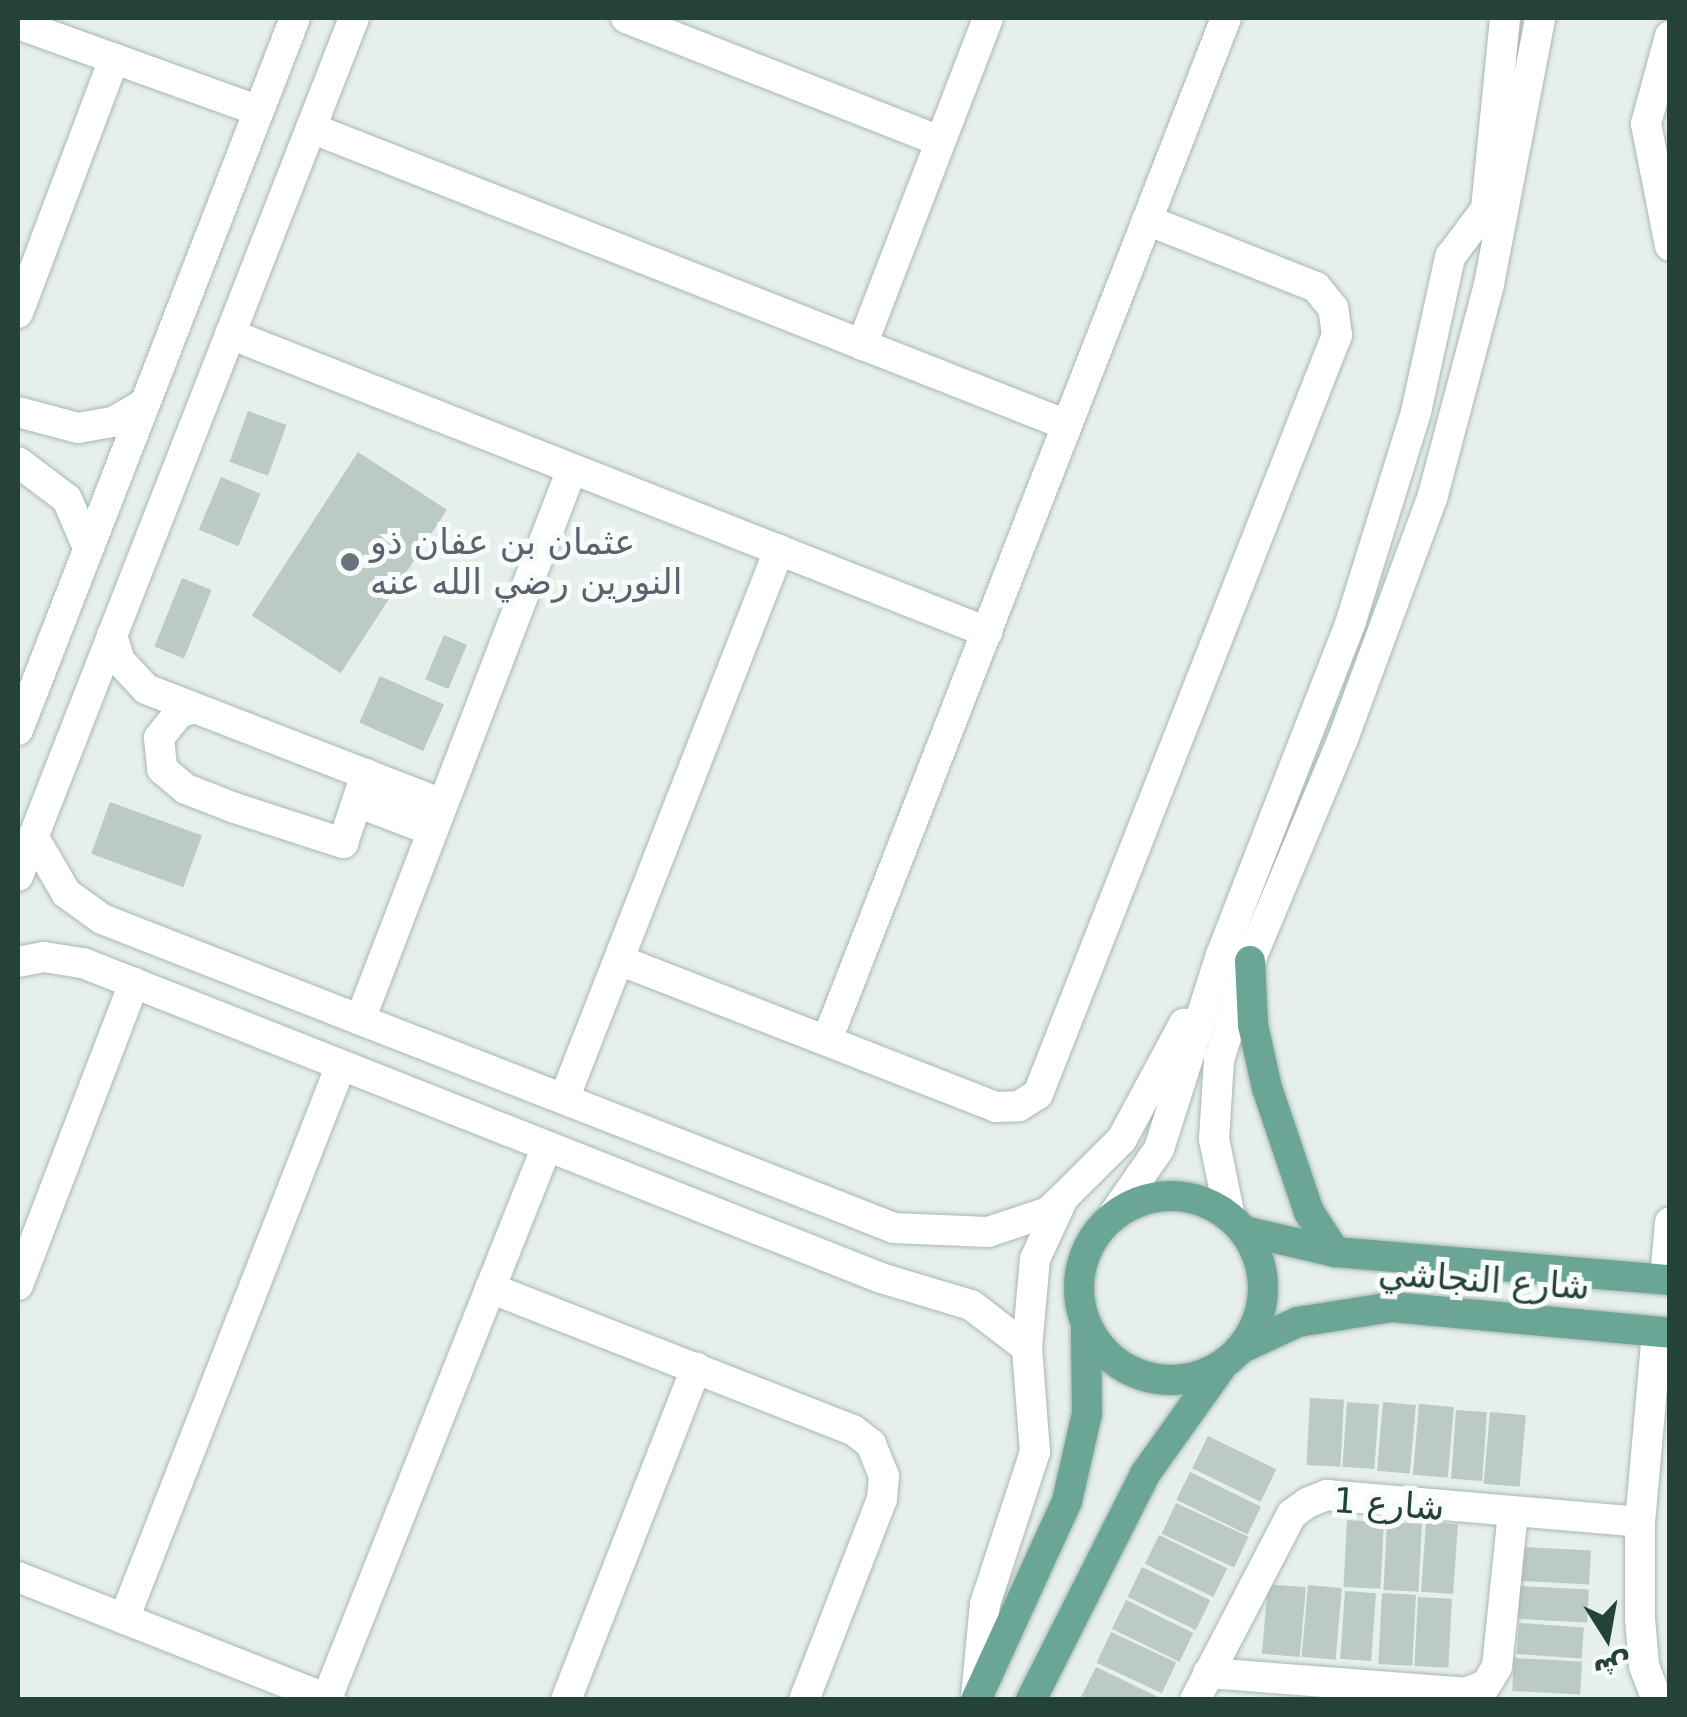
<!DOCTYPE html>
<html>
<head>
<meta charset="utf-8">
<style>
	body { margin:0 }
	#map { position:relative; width:1687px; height:1717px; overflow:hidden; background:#e6efeb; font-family:"DejaVu Sans","Noto Sans Arabic",sans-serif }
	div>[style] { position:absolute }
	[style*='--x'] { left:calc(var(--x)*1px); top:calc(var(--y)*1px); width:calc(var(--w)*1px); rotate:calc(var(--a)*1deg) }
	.building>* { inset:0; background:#bbcac4; transform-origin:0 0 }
	.roads { filter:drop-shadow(0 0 2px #a8b8b2) drop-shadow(0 0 2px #a8b8b2) }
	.minor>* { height:30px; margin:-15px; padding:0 15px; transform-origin:15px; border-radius:15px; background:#fff }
	.major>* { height:30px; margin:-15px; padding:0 15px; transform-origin:15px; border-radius:15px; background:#6aa596 }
	.major>.ring { margin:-15px; padding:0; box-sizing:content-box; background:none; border:30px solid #6aa596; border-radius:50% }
	.dots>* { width:28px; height:28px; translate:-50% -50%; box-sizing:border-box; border:5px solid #f7fbf9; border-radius:50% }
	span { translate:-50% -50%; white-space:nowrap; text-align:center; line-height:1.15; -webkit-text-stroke:10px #f7fbf9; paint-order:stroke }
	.worship-label { font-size:35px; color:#5b616d }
	.left { translate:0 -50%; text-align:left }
	.street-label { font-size:35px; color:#24423a }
	.frame { position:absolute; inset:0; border:20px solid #24423a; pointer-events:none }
	.north { position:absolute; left:1557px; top:1587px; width:100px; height:100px; -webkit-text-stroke:8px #f7fbf9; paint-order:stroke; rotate:169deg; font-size:28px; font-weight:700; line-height:40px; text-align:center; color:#24423a }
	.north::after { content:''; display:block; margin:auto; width:35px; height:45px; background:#24423a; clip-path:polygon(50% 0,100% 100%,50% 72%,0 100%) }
</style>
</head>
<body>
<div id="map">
	<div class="building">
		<div style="left:248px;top:411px;width:41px;height:54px;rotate:20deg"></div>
		<div style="left:358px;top:452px;width:106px;height:195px;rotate:33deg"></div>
		<div style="left:221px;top:477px;width:43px;height:57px;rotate:23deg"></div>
		<div style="left:182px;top:578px;width:32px;height:74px;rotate:22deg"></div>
		<div style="left:444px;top:635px;width:25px;height:48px;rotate:23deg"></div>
		<div style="left:380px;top:676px;width:70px;height:51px;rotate:24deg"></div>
		<div style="left:110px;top:802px;width:98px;height:55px;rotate:20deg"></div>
		<div style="left:1310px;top:1398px;width:34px;height:67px;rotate:3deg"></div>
		<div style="left:1347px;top:1402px;width:32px;height:65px;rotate:4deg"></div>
		<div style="left:1383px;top:1402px;width:33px;height:69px;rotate:5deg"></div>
		<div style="left:1419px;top:1404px;width:35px;height:71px;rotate:5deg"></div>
		<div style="left:1456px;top:1410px;width:31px;height:69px;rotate:4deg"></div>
		<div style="left:1490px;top:1412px;width:36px;height:72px;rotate:5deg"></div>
		<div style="left:1208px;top:1436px;width:76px;height:36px;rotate:26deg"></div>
		<div style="left:1190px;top:1472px;width:79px;height:31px;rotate:26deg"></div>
		<div style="left:1176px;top:1503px;width:80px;height:34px;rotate:25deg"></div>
		<div style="left:1347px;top:1520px;width:37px;height:67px;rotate:3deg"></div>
		<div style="left:1387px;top:1522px;width:35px;height:68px;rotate:3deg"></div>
		<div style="left:1426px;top:1522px;width:32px;height:70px;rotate:4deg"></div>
		<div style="left:1159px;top:1535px;width:76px;height:32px;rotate:26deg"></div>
		<div style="left:1523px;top:1547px;width:68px;height:34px;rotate:3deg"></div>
		<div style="left:1142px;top:1567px;width:76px;height:33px;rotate:26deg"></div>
		<div style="left:1268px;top:1584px;width:38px;height:70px;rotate:5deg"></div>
		<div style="left:1308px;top:1585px;width:34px;height:72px;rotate:5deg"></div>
		<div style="left:1520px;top:1586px;width:69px;height:33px;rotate:3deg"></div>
		<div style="left:1345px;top:1591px;width:31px;height:68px;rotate:4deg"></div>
		<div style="left:1382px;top:1593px;width:34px;height:71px;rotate:3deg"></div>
		<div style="left:1418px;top:1597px;width:34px;height:69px;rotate:3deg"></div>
		<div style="left:1126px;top:1600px;width:75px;height:32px;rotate:26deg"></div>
		<div style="left:1519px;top:1623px;width:65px;height:31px;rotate:4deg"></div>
		<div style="left:1111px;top:1632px;width:72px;height:34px;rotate:25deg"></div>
		<div style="left:1514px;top:1658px;width:68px;height:33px;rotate:3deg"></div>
		<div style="clip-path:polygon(1096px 1667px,1158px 1697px,1156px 1700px,1081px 1697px)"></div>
	</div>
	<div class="roads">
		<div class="minor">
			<div style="--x:626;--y:18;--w:337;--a:21.4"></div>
			<div style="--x:18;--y:24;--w:256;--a:19.8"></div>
			<div style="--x:1670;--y:36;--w:91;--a:105.3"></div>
			<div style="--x:1646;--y:124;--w:124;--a:78.9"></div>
			<div style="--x:311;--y:128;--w:812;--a:21.45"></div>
			<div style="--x:18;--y:313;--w:272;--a:-69.3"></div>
			<div style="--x:230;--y:334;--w:814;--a:21.49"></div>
			<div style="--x:862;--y:345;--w:350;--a:-68.9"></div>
			<div style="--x:18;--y:412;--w:62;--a:14.9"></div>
			<div style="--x:78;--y:428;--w:36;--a:-10"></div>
			<div style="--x:113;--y:422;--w:36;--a:-30"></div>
			<div style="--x:18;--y:462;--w:61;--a:37.1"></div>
			<div style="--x:67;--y:499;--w:53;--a:66.8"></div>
			<div style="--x:112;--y:635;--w:27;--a:73"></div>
			<div style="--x:120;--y:661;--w:38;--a:47"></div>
			<div style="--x:146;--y:689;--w:318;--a:21.2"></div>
			<div style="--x:194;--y:708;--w:16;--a:162"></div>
			<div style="--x:179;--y:713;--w:32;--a:129"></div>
			<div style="--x:159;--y:738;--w:31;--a:84"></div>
			<div style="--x:162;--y:769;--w:31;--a:40"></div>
			<div style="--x:186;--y:789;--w:53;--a:21.2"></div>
			<div style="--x:235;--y:808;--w:114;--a:18"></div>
			<div style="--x:343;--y:843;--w:73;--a:-71.6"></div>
			<div style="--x:18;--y:730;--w:764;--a:-68.74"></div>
			<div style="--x:357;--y:802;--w:81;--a:20.9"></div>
			<div style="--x:33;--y:836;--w:66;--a:59.9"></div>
			<div style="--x:66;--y:893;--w:44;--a:35.8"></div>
			<div style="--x:102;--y:919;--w:850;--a:21.31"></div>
			<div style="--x:894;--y:1228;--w:94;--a:2.4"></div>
			<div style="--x:988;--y:1232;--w:63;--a:-18.4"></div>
			<div style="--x:1048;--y:1212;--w:21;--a:-43"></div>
			<div style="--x:18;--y:876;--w:921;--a:-68.61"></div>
			<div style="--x:619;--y:960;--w:405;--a:21.3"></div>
			<div style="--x:996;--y:1107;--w:23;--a:-2"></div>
			<div style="--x:1019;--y:1106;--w:22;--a:-32"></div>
			<div style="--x:1038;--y:1094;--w:816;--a:-68.5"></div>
			<div style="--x:1337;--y:335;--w:27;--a:-98"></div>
			<div style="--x:1333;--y:308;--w:27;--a:-129"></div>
			<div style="--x:1316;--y:287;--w:182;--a:-158.4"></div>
			<div style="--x:18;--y:962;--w:26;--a:-11"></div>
			<div style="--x:44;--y:957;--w:39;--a:9"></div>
			<div style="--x:83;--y:963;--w:858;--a:21.54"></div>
			<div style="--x:881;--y:1278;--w:94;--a:16.7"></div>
			<div style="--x:971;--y:1305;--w:71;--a:37.5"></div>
			<div style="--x:360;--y:1020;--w:590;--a:-68.96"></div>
			<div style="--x:827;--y:1040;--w:1097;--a:-68.67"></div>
			<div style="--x:564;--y:1099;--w:590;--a:-68.61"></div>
			<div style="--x:1114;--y:1214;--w:79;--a:-55.3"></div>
			<div style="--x:1159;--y:1149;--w:204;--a:-72.3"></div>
			<div style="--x:1221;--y:955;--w:358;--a:-68.7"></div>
			<div style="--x:1351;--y:621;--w:219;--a:-72.7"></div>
			<div style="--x:1416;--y:412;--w:159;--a:-77.6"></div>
			<div style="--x:1450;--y:257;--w:60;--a:-53.1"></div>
			<div style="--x:1486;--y:209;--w:192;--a:-84.3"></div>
			<div style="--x:1230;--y:1217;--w:80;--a:-101.6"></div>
			<div style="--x:1214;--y:1139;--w:79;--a:-86.4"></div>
			<div style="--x:1219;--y:1060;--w:104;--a:-72.6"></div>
			<div style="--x:1250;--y:961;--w:244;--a:-67.3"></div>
			<div style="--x:1344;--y:736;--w:257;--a:-69.7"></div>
			<div style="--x:1433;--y:495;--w:218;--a:-75.1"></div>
			<div style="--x:1489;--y:284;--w:271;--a:-79.1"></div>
			<div style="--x:1665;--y:1279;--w:57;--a:-85"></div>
			<div style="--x:18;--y:1285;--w:324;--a:-69"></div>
			<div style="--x:490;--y:1288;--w:390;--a:21.4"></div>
			<div style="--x:853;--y:1430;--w:23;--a:38"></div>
			<div style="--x:871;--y:1444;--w:35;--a:68"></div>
			<div style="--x:884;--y:1476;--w:23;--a:95"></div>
			<div style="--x:882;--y:1499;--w:216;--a:111.2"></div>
			<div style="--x:1657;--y:1332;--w:191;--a:95.1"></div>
			<div style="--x:1640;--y:1522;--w:96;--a:90"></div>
			<div style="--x:1640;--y:1618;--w:48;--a:85.2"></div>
			<div style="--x:1644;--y:1666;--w:36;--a:69"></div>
			<div style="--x:18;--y:1577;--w:336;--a:21.5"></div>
			<div style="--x:124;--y:1619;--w:595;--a:-68.61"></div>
			<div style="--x:1208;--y:1673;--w:258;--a:4.4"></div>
			<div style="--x:1465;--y:1693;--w:22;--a:-21"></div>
			<div style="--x:1486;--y:1685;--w:21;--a:-59"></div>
			<div style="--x:1497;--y:1667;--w:156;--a:-84.1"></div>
			<div style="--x:976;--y:1697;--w:93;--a:-84.5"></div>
			<div style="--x:985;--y:1604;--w:160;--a:-71.8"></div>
			<div style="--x:1035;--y:1452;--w:104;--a:-94.4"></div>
			<div style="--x:1027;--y:1348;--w:89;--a:-84.9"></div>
			<div style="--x:1035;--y:1259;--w:67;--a:-65.3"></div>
			<div style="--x:1063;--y:1198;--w:83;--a:-45"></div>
			<div style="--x:1122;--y:1139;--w:131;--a:-61.7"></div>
			<div style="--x:327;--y:1698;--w:594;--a:-68.27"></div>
			<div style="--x:566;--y:1700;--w:357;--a:-68.6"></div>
			<div style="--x:1195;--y:1700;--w:210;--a:-62.5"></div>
			<div style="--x:1292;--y:1514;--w:19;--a:-36"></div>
			<div style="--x:1307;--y:1503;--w:22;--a:-22"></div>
			<div style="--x:1327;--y:1495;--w:314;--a:4.9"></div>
		</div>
		<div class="major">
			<div style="--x:1250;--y:961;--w:64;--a:87.3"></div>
			<div style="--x:1253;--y:1025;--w:65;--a:77.5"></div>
			<div style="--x:1267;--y:1088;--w:131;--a:71.3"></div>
			<div style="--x:1309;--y:1212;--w:48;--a:57"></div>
			<div class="ring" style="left:1079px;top:1196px;width:154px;height:154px"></div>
			<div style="--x:1244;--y:1231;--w:93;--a:13"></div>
			<div style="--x:1335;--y:1252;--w:336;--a:4.8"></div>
			<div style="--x:1240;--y:1349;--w:64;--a:-25"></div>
			<div style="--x:1298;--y:1322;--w:95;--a:-9.1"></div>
			<div style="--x:1392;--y:1307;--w:279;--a:5.3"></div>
			<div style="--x:976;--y:1700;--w:219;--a:-65.4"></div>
			<div style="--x:1067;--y:1501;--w:89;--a:-77.1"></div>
			<div style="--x:1087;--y:1414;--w:86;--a:-90.7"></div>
			<div style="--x:1031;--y:1700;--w:253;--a:-63.2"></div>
			<div style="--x:1145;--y:1474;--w:129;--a:-54.5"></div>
		</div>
	</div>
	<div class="dots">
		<div style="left:350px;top:562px;background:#6b7280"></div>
	</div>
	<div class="worship-label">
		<span class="left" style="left:370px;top:562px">عثمان بن عفان ذو<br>النورين رضي الله عنه</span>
	</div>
	<div class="street-label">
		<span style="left:1484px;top:1280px;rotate:4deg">شارع النجاشي</span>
		<span style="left:1389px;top:1504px;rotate:4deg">شارع 1</span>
	</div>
	<div class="frame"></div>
	<div class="north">ش</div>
</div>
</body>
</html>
